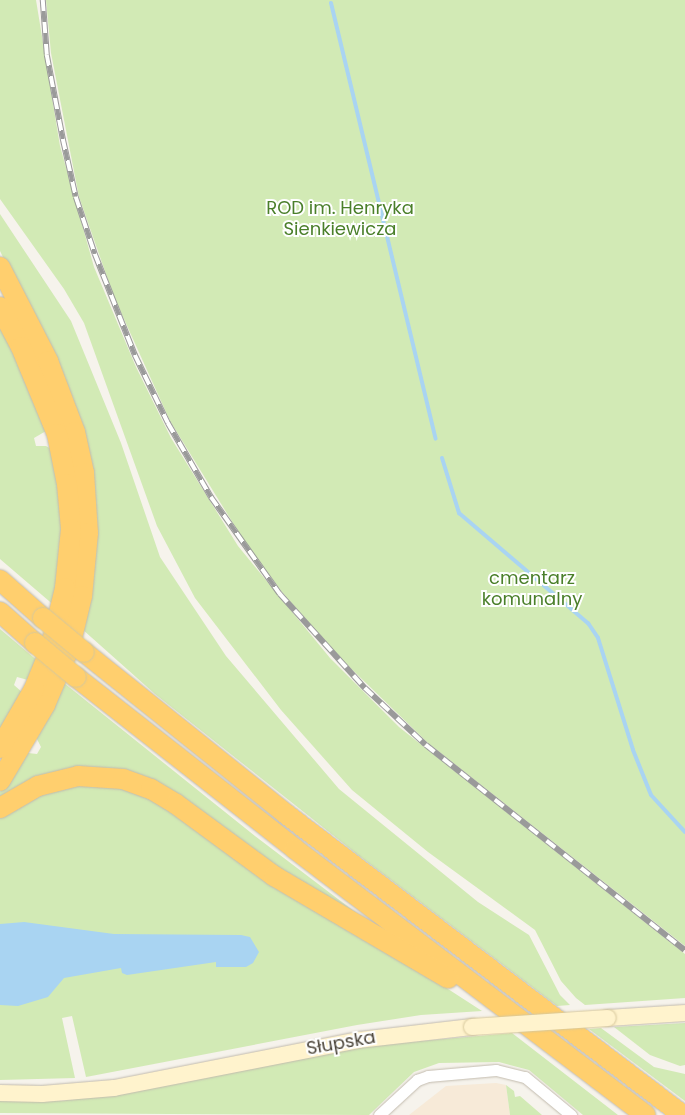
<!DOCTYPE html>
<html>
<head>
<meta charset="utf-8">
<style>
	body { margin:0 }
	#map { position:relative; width:685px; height:1115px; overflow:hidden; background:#f6f3ec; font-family:Poppins,sans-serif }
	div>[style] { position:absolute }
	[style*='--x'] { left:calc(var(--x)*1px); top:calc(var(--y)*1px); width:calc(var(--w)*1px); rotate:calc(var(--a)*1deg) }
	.commercial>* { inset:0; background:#f7ead8 }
	.green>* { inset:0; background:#d2eab5 }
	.water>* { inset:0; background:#a9d4f2 }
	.stream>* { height:4px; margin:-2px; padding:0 2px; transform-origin:2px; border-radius:2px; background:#a9d4f2 }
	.roads { filter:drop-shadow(0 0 1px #c2bbae) drop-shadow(0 0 1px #c2bbae) }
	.street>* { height:11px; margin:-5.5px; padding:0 5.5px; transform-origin:5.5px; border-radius:5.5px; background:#fff }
	.secondary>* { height:16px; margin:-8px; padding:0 8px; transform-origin:8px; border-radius:8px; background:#fff3cd }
	.highway>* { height:20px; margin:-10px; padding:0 10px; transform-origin:10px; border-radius:10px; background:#ffcf6e }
	.rail>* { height:5.5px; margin-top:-2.75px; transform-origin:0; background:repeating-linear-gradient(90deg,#fff 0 11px,#9a9a9a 0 22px); box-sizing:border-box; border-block:1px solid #9a9a9a }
	.bridges { filter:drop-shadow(0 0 1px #d6c79b) drop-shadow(0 0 1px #d6c79b) }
	.secondary-bridge>* { height:16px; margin:-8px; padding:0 8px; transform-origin:8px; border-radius:8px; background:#fff3cd }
	.highway-bridge>* { height:20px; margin:-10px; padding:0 10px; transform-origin:10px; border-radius:10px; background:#ffcf6e }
	span { translate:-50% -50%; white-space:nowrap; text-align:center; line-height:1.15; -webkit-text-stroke:4px #fff; paint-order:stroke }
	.park-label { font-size:18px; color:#4a7f2a }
	.street-label { font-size:18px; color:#4b4439 }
</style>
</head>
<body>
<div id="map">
	<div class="commercial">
		<div style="clip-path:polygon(496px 1083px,506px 1085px,510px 1115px,409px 1115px,446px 1086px)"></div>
	</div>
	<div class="green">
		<div style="clip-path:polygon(0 0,36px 0,60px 146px,94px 267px,136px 367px,171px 438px,238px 546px,330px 658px,399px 727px,685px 954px,685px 998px,585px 1005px,576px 998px,561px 981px,535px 930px,428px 852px,352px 790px,281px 710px,195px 598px,157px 526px,84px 323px,64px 289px,0 199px)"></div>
		<div style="clip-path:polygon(46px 0,685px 0,685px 946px,428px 743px,336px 654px,282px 592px,244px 541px,170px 421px,114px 297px,79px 197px,51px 53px)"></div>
		<div style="clip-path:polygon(0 214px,71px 321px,121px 443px,160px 557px,226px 656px,339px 789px,478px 902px,529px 935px,560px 995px,570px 1005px,557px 1006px,358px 855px,155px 694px,82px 629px,27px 306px,0 251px)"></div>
		<div style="clip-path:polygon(0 321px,46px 431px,34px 438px,36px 446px,46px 446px,53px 450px,64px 526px,56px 607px,0 559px)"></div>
		<div style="clip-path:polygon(0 629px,39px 662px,28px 680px,17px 677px,14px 685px,23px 693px,0 736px)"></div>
		<div style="clip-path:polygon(64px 683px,255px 836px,388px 937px,136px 776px,0 799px,0 792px,23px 757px,28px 753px,37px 754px,41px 747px,36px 737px)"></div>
		<div style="clip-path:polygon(108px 783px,151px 797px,482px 1011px,421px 1015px,357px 1025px,86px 1077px,72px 1016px,62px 1018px,75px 1078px,0 1080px,0 817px,50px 788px)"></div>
		<div style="clip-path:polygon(685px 1023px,685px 1065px,680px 1066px,650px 1055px,614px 1027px)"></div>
		<div style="clip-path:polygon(601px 1028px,654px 1067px,685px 1074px,685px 1101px,589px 1029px)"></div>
		<div style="clip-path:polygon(512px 1033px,618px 1115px,583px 1115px,529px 1070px,499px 1062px,439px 1063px,414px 1072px,369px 1115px,0 1113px,0 1101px,60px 1101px,123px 1093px,362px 1046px)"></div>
		<div style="clip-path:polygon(506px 1085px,514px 1091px,515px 1097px,520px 1096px,542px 1115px,510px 1115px)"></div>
	</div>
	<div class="water">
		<div style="clip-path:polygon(24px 922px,114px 934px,241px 935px,250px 937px,259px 952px,253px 963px,246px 967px,216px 967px,216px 962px,127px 975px,122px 973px,121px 968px,64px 978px,48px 997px,18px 1006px,0 1005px,0 924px)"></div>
	</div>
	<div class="stream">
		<div style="--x:331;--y:3;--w:448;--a:76.5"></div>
		<div style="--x:442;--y:458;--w:58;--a:72.8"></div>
		<div style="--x:459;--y:513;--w:170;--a:40.5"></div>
		<div style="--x:588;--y:623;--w:18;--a:56"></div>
		<div style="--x:598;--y:638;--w:117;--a:72.6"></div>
		<div style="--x:633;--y:750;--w:48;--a:68.2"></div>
		<div style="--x:651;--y:795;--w:50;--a:47.4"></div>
	</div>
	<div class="roads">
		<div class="street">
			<div style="--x:379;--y:1115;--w:52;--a:-42.6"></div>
			<div style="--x:417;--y:1080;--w:12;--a:-20"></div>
			<div style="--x:428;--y:1076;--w:68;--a:-5"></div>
			<div style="--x:496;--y:1070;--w:30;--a:14"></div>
			<div style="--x:525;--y:1077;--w:60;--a:39.6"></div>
		</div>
		<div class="secondary">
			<div style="--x:608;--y:1018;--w:77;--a:-3.7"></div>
			<div style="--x:0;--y:1093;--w:42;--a:1.4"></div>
			<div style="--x:42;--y:1094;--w:72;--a:-4.8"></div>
			<div style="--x:114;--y:1088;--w:250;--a:-11.1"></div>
			<div style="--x:359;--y:1040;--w:114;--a:-6.6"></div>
		</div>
		<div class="highway">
			<div style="--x:0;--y:267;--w:106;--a:62.9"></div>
			<div style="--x:48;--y:361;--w:76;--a:69.2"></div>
			<div style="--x:75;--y:432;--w:42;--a:77.6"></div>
			<div style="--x:84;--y:473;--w:60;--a:86.2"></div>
			<div style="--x:88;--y:533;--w:63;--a:95.4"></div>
			<div style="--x:82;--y:596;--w:51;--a:103.5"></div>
			<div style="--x:70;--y:646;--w:64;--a:113"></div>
			<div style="--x:45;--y:705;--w:88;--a:120.6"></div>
			<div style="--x:0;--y:307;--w:45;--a:62.3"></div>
			<div style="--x:21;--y:347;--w:94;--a:67.5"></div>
			<div style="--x:57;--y:434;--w:51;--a:78.7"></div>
			<div style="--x:67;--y:484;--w:45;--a:84.9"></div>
			<div style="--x:71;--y:529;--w:59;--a:95.8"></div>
			<div style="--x:65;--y:588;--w:64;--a:103.6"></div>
			<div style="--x:50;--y:650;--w:42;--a:112.3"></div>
			<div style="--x:34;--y:689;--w:68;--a:120"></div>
			<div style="--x:0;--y:580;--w:57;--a:41.5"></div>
			<div style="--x:0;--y:612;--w:47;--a:41.5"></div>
			<div style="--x:84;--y:652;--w:259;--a:38.7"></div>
			<div style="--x:286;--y:814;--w:497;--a:37.2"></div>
			<div style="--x:76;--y:677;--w:278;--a:38.1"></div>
			<div style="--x:295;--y:849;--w:440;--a:37.2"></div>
			<div style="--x:0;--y:808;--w:44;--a:-30.1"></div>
			<div style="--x:38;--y:786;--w:41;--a:-14"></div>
			<div style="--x:78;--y:776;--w:45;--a:3.8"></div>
			<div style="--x:123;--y:779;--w:30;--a:20"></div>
			<div style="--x:151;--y:789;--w:29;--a:31"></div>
			<div style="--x:176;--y:804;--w:122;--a:36.3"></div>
			<div style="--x:274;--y:876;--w:202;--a:30.4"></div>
		</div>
	</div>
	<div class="rail">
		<div style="--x:43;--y:0;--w:55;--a:85.8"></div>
		<div style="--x:47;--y:55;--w:86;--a:79.2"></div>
		<div style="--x:63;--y:139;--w:59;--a:77.4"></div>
		<div style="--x:76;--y:197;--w:60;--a:71.6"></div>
		<div style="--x:95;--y:254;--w:109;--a:68.4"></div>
		<div style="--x:135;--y:355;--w:76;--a:64.1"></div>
		<div style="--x:168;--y:423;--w:86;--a:59.8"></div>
		<div style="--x:211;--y:497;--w:119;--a:54.6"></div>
		<div style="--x:280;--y:594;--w:127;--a:47.9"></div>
		<div style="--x:365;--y:688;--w:83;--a:43.1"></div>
		<div style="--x:426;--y:745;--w:330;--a:38.4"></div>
	</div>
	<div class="bridges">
		<div class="secondary-bridge">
			<div style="--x:472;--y:1027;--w:136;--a:-3.8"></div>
		</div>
		<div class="highway-bridge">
			<div style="--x:43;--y:618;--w:53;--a:39.7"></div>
			<div style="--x:35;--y:643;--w:53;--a:39.7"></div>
		</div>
	</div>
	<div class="park-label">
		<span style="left:340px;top:219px">ROD im. Henryka<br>Sienkiewicza</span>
		<span style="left:532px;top:589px">cmentarz<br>komunalny</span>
	</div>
	<div class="street-label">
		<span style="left:341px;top:1043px;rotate:-10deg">Słupska</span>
	</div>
</div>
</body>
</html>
